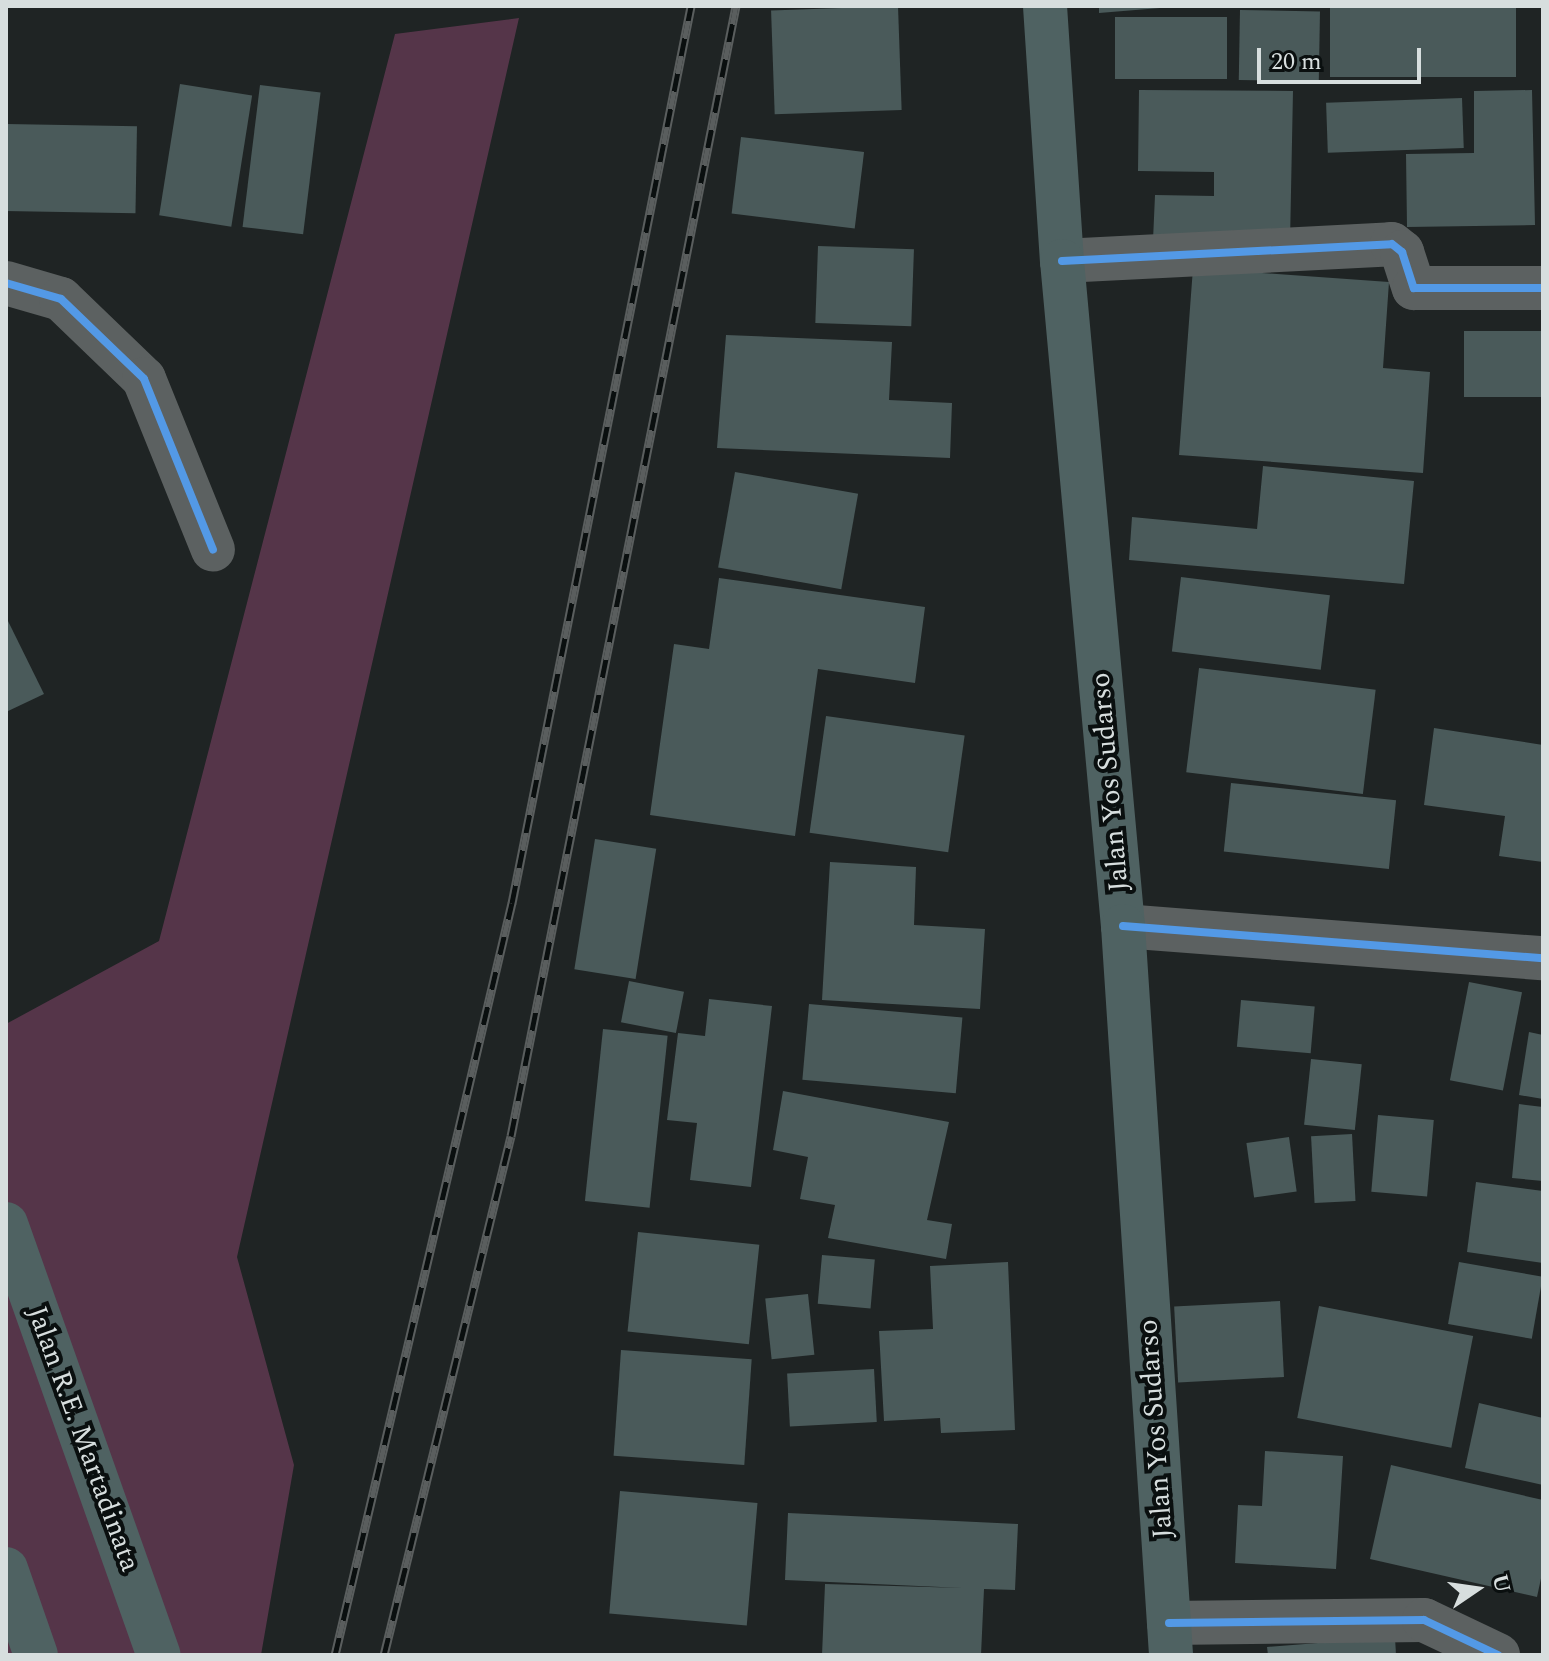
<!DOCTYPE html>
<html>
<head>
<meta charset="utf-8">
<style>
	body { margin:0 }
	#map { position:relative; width:1549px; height:1661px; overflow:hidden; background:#1f2424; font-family:Spectral,serif }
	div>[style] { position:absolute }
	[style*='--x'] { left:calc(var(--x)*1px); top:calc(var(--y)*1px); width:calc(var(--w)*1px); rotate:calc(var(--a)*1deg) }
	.green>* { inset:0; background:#553549 }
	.building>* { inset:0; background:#4a5a5a; transform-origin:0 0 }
	.minor>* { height:44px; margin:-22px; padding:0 22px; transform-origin:22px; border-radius:22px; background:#5c6161 }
	.trunk>* { height:44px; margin:-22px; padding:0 22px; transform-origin:22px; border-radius:22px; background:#4f6262 }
	.rail>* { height:9px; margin-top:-4.5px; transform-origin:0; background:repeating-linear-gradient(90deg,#0a0f0f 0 18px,#5a5e5e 0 36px); box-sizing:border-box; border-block:2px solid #5a5e5e }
	.cycleway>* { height:8px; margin:-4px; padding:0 4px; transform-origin:4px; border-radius:4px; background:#5399e6 }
	span { translate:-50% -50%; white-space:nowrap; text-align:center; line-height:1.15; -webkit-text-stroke:8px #0a0f0f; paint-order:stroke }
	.street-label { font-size:28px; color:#d7dede }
	.frame { position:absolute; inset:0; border:8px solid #d7dede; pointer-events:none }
	.north { position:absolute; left:1437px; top:1549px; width:80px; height:80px; -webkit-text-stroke:6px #0a0f0f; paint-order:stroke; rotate:77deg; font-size:22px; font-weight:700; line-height:32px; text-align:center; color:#d7dede }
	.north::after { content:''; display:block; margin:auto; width:28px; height:36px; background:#d7dede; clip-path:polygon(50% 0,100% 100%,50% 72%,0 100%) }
	.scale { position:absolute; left:1257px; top:48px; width:164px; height:36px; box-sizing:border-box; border:4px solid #d7dede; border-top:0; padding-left:10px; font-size:24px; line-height:28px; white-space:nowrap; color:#d7dede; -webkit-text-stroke:6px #0a0f0f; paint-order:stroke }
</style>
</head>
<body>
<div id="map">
	<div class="green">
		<div style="clip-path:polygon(519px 18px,237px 1257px,294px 1465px,261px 1655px,6px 1655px,6px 1024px,159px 941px,395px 34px)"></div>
	</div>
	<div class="building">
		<div style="left:898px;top:6px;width:104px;height:127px;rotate:88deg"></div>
		<div style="clip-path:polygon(1099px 6px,1160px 6px,1160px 8px,1099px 13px)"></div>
		<div style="left:1330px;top:6px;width:186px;height:71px"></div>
		<div style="left:1240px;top:10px;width:80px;height:70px;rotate:1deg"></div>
		<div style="left:1115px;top:17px;width:112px;height:62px"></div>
		<div style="left:180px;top:84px;width:73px;height:133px;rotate:9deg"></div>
		<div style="left:260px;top:85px;width:61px;height:143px;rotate:7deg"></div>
		<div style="clip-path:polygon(1139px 90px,1293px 91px,1290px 242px,1153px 240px,1155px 195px,1214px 196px,1214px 172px,1138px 171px)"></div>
		<div style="clip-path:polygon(1532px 90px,1535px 225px,1407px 227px,1406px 154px,1474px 153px,1474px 91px)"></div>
		<div style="left:1462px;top:98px;width:50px;height:136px;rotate:88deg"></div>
		<div style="left:6px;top:124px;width:131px;height:87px;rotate:1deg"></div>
		<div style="left:741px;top:137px;width:124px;height:77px;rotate:7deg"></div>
		<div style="left:818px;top:246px;width:96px;height:77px;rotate:2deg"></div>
		<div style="clip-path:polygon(1193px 268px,1389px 282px,1383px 368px,1430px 372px,1423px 473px,1179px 455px)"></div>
		<div style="left:1543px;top:331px;width:66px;height:79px;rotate:90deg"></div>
		<div style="clip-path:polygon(726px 335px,892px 342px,889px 400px,952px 403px,950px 458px,717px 448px)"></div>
		<div style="clip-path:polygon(1263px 466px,1414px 481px,1404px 584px,1129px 560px,1132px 517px,1257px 529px)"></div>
		<div style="left:735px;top:472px;width:125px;height:97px;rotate:10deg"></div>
		<div style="left:1181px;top:577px;width:150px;height:75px;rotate:7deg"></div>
		<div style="clip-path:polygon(719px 578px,925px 607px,915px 683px,818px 669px,795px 836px,650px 815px,674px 644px,709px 649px)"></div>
		<div style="clip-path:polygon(6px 617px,44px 694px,6px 712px)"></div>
		<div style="left:1199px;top:668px;width:178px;height:105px;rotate:7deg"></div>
		<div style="left:826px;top:716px;width:140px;height:118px;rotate:8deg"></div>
		<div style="clip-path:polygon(1434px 728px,1543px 745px,1543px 862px,1499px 856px,1505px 816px,1424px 805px)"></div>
		<div style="left:1231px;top:783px;width:166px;height:69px;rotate:6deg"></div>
		<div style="left:595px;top:839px;width:62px;height:132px;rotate:9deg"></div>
		<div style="clip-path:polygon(830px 862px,916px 867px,914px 925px,985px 929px,980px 1009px,822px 1000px)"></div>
		<div style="left:629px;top:981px;width:56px;height:42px;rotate:11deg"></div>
		<div style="left:1469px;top:982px;width:54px;height:100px;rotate:11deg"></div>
		<div style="clip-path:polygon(709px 999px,772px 1006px,751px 1187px,690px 1180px,697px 1123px,667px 1120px,678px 1033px,705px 1036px)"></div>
		<div style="left:1241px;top:1000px;width:74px;height:47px;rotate:5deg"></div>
		<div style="left:809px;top:1004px;width:154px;height:76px;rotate:5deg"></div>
		<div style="left:603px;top:1029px;width:65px;height:173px;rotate:6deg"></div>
		<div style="clip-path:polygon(1529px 1032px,1543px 1035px,1543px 1099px,1519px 1095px)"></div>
		<div style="left:1311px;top:1059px;width:51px;height:66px;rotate:6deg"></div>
		<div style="clip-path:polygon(783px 1091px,949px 1122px,927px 1220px,952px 1224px,946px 1259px,828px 1238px,835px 1205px,800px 1199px,808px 1157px,773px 1150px)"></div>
		<div style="clip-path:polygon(1519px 1104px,1543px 1107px,1543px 1181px,1512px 1178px)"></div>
		<div style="left:1378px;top:1115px;width:56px;height:77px;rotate:5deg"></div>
		<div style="left:1352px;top:1134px;width:67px;height:41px;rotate:87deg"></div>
		<div style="left:1289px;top:1137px;width:55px;height:43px;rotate:82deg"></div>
		<div style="clip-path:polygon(1476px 1182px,1543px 1191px,1543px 1263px,1467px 1252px)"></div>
		<div style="left:638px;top:1232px;width:122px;height:100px;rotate:6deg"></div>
		<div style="left:822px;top:1255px;width:53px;height:49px;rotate:5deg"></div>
		<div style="clip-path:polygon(1008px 1262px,1015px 1430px,941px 1433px,940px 1418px,884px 1421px,879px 1331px,933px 1329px,930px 1266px)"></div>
		<div style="left:1459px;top:1262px;width:85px;height:63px;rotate:10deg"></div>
		<div style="left:808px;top:1294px;width:61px;height:43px;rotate:84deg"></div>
		<div style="left:1280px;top:1301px;width:76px;height:106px;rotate:87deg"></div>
		<div style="left:1319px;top:1306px;width:157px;height:114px;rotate:11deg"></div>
		<div style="left:621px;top:1350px;width:131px;height:106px;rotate:4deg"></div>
		<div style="left:874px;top:1369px;width:53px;height:87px;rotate:87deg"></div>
		<div style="clip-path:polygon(1479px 1403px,1543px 1418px,1543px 1485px,1465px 1468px)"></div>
		<div style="clip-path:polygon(1265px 1451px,1343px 1456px,1336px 1569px,1235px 1563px,1238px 1505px,1262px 1506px)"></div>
		<div style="clip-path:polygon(1391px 1465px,1543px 1500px,1543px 1569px,1537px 1597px,1370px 1559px)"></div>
		<div style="left:620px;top:1491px;width:138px;height:123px;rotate:5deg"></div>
		<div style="clip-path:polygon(788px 1513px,1018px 1524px,1015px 1590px,984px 1589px,981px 1655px,822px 1655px,825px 1584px,963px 1588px,785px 1580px)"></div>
		<div style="clip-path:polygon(1395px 1637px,1396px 1655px,1268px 1655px,1267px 1647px)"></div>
	</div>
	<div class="minor">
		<div style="--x:1062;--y:261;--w:330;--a:-2.9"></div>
		<div style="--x:1392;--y:244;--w:13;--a:39"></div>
		<div style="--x:1402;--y:252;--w:38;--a:72"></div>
		<div style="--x:1414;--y:288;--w:129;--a:0"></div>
		<div style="--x:6;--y:283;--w:57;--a:16.2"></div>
		<div style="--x:61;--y:299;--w:115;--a:43.9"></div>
		<div style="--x:144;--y:379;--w:184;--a:68"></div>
		<div style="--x:1123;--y:926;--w:421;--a:4.4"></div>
		<div style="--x:1169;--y:1623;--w:255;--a:-0.7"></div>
		<div style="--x:1424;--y:1620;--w:82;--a:25.3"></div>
	</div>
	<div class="trunk">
		<div style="--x:1045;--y:6;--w:256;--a:86.2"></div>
		<div style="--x:1062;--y:261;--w:668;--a:84.76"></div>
		<div style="--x:1123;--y:926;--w:731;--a:86.23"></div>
		<div style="--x:6;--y:1224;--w:457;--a:70.5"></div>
		<div style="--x:6;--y:1569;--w:91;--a:70.8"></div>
	</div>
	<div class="rail">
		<div style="--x:335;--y:1655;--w:773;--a:-76.76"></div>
		<div style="--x:512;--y:903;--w:915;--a:-78.71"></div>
		<div style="--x:384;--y:1655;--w:534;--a:-76.25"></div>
		<div style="--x:511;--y:1136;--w:1152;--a:-78.74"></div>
	</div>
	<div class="cycleway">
		<div style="--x:1062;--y:261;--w:330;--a:-2.9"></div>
		<div style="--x:1392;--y:244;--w:13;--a:39"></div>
		<div style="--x:1402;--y:252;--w:38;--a:72"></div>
		<div style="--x:1414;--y:288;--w:129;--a:0"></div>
		<div style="--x:6;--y:283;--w:57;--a:16.2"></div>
		<div style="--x:61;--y:299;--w:115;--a:43.9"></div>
		<div style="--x:144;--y:379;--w:184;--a:68"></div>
		<div style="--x:1123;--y:926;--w:421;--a:4.4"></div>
		<div style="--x:1169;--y:1623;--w:255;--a:-0.7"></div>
		<div style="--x:1424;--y:1620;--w:82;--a:25.3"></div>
	</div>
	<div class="street-label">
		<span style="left:1110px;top:782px;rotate:-95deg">Jalan Yos Sudarso</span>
		<span style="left:1156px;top:1429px;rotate:-94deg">Jalan Yos Sudarso</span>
		<span style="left:83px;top:1439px;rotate:70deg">Jalan R.E. Martadinata</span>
	</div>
	<div class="frame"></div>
	<div class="north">U</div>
	<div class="scale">20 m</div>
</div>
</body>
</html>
